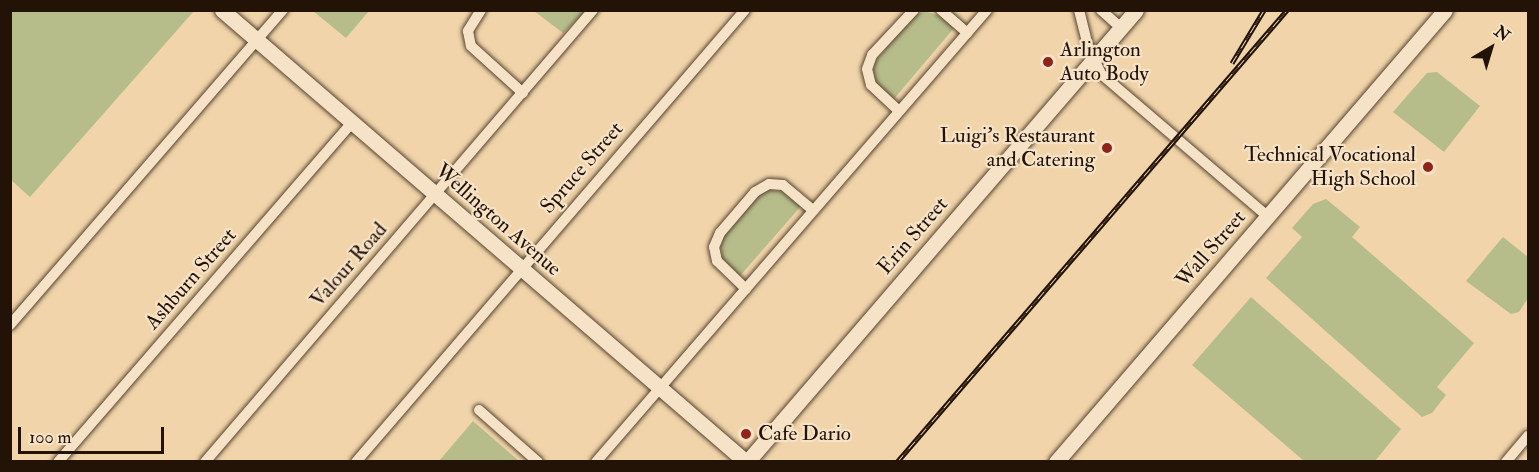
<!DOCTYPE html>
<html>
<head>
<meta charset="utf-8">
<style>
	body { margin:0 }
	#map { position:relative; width:1539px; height:472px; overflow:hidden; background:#f1d4a9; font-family:"IM FELL Double Pica",serif }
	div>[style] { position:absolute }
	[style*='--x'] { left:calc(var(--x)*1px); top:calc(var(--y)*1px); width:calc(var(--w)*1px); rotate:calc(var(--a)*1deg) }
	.green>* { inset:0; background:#b7bd8a }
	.roads { filter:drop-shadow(0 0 2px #564330) drop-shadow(0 0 2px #564330) }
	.street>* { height:10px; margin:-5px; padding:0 5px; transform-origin:5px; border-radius:5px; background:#f6e3c7 }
	.secondary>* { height:15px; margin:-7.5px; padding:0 7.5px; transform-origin:7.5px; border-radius:7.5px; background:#f6e3c7 }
	.rail>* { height:5px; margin-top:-2.5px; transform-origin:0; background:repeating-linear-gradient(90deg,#f6e3c7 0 9px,#231307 0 18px); box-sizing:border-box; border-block:2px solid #231307 }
	.dots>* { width:16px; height:16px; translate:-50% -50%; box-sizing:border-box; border:3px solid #f6e3c7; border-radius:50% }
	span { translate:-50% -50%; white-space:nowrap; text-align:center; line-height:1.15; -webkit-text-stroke:4.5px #f6e3c7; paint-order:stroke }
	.poi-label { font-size:21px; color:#231307 }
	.left { translate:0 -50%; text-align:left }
	.right { translate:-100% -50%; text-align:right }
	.street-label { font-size:21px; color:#231307 }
	.frame { position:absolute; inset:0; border:12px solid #231307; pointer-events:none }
	.north { position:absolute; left:1461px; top:18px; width:60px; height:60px; -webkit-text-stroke:4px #f6e3c7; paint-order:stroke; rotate:38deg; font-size:16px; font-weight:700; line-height:24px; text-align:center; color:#231307 }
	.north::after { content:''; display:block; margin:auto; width:21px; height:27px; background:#231307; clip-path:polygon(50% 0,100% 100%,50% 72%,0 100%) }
	.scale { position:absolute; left:18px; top:427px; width:146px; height:27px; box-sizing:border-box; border:3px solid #231307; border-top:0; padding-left:8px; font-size:18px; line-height:21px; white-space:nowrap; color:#231307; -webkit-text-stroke:4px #f6e3c7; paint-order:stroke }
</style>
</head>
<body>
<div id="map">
	<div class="green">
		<div style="clip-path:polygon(10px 11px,194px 11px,30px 197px,11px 180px)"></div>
		<div style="clip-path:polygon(313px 11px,369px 11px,346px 38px)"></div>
		<div style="clip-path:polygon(534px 11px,586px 11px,563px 33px)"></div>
		<div style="clip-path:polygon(925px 11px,939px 16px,954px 28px,893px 100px,874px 80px,874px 63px,912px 17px)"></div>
		<div style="clip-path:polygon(1437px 72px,1480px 106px,1444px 152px,1393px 112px,1427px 73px)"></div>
		<div style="clip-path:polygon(769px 190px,783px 192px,801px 206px,739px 277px,722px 261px,721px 238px,759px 194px)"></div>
		<div style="clip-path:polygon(1326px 199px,1360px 227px,1352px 237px,1474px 343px,1437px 387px,1446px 395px,1432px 413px,1422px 417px,1266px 278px,1302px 237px,1292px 228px,1313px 204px)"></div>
		<div style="clip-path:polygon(1503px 237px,1528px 257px,1528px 298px,1519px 312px,1511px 314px,1466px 281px)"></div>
		<div style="clip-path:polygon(1251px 297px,1401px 429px,1375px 461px,1304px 461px,1192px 365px)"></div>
		<div style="clip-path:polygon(473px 421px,519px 461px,439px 461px)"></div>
	</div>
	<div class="roads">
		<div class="street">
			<div style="--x:481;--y:10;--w:25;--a:122"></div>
			<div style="--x:468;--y:31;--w:15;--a:79"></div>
			<div style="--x:471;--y:46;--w:70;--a:42.1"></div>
			<div style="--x:941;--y:10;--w:35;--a:41"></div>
			<div style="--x:1079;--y:10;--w:37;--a:76"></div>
			<div style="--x:1088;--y:46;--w:31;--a:65"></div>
			<div style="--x:1101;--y:74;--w:218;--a:40.5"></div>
			<div style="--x:1101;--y:10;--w:27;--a:42"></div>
			<div style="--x:899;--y:111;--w:38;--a:-137"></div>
			<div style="--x:871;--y:85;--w:16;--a:-104"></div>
			<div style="--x:867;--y:69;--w:15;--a:-70"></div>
			<div style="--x:872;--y:55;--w:62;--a:-47"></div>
			<div style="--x:746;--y:289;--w:40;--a:-136"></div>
			<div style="--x:717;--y:261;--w:14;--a:-102"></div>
			<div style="--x:714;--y:247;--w:15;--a:-67"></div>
			<div style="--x:720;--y:233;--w:54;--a:-49.5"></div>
			<div style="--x:755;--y:192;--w:16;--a:-30"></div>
			<div style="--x:769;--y:184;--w:14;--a:4"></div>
			<div style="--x:783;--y:185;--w:39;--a:40"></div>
			<div style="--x:10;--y:325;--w:417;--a:-49.1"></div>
			<div style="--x:479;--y:410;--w:79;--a:41.4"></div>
			<div style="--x:58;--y:462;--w:450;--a:-49.1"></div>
			<div style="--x:205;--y:462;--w:596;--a:-49.36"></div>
			<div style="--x:356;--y:462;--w:596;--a:-49.28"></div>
			<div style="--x:596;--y:462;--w:598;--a:-49.14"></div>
			<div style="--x:1506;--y:462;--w:34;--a:-50"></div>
		</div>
		<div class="secondary">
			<div style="--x:222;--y:10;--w:692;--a:40.78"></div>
			<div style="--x:747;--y:462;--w:596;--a:-49.28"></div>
			<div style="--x:1056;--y:462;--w:596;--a:-49.28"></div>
		</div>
	</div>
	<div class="rail">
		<div style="--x:1232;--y:63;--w:62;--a:-58.9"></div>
		<div style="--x:897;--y:462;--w:597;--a:-49.21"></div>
	</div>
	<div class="dots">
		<div style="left:1048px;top:62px;background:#8f2418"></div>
		<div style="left:1107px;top:148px;background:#8f2418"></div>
		<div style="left:1428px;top:167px;background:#8f2418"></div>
		<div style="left:746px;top:434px;background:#8f2418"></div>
	</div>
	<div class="poi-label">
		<span class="left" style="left:1060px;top:62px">Arlington<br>Auto Body</span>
		<span class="right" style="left:1095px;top:148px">Luigi's Restaurant<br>and Catering</span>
		<span class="right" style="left:1416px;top:167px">Technical Vocational<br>High School</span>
		<span class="left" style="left:758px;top:434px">Cafe Dario</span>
	</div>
	<div class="street-label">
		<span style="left:582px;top:168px;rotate:-49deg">Spruce Street</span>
		<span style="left:498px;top:220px;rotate:41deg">Wellington Avenue</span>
		<span style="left:913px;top:236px;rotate:-49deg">Erin Street</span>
		<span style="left:1211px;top:249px;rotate:-49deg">Wall Street</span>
		<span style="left:349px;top:265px;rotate:-49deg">Valour Road</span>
		<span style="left:191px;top:279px;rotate:-49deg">Ashburn Street</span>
	</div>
	<div class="frame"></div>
	<div class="north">N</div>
	<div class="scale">100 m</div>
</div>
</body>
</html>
